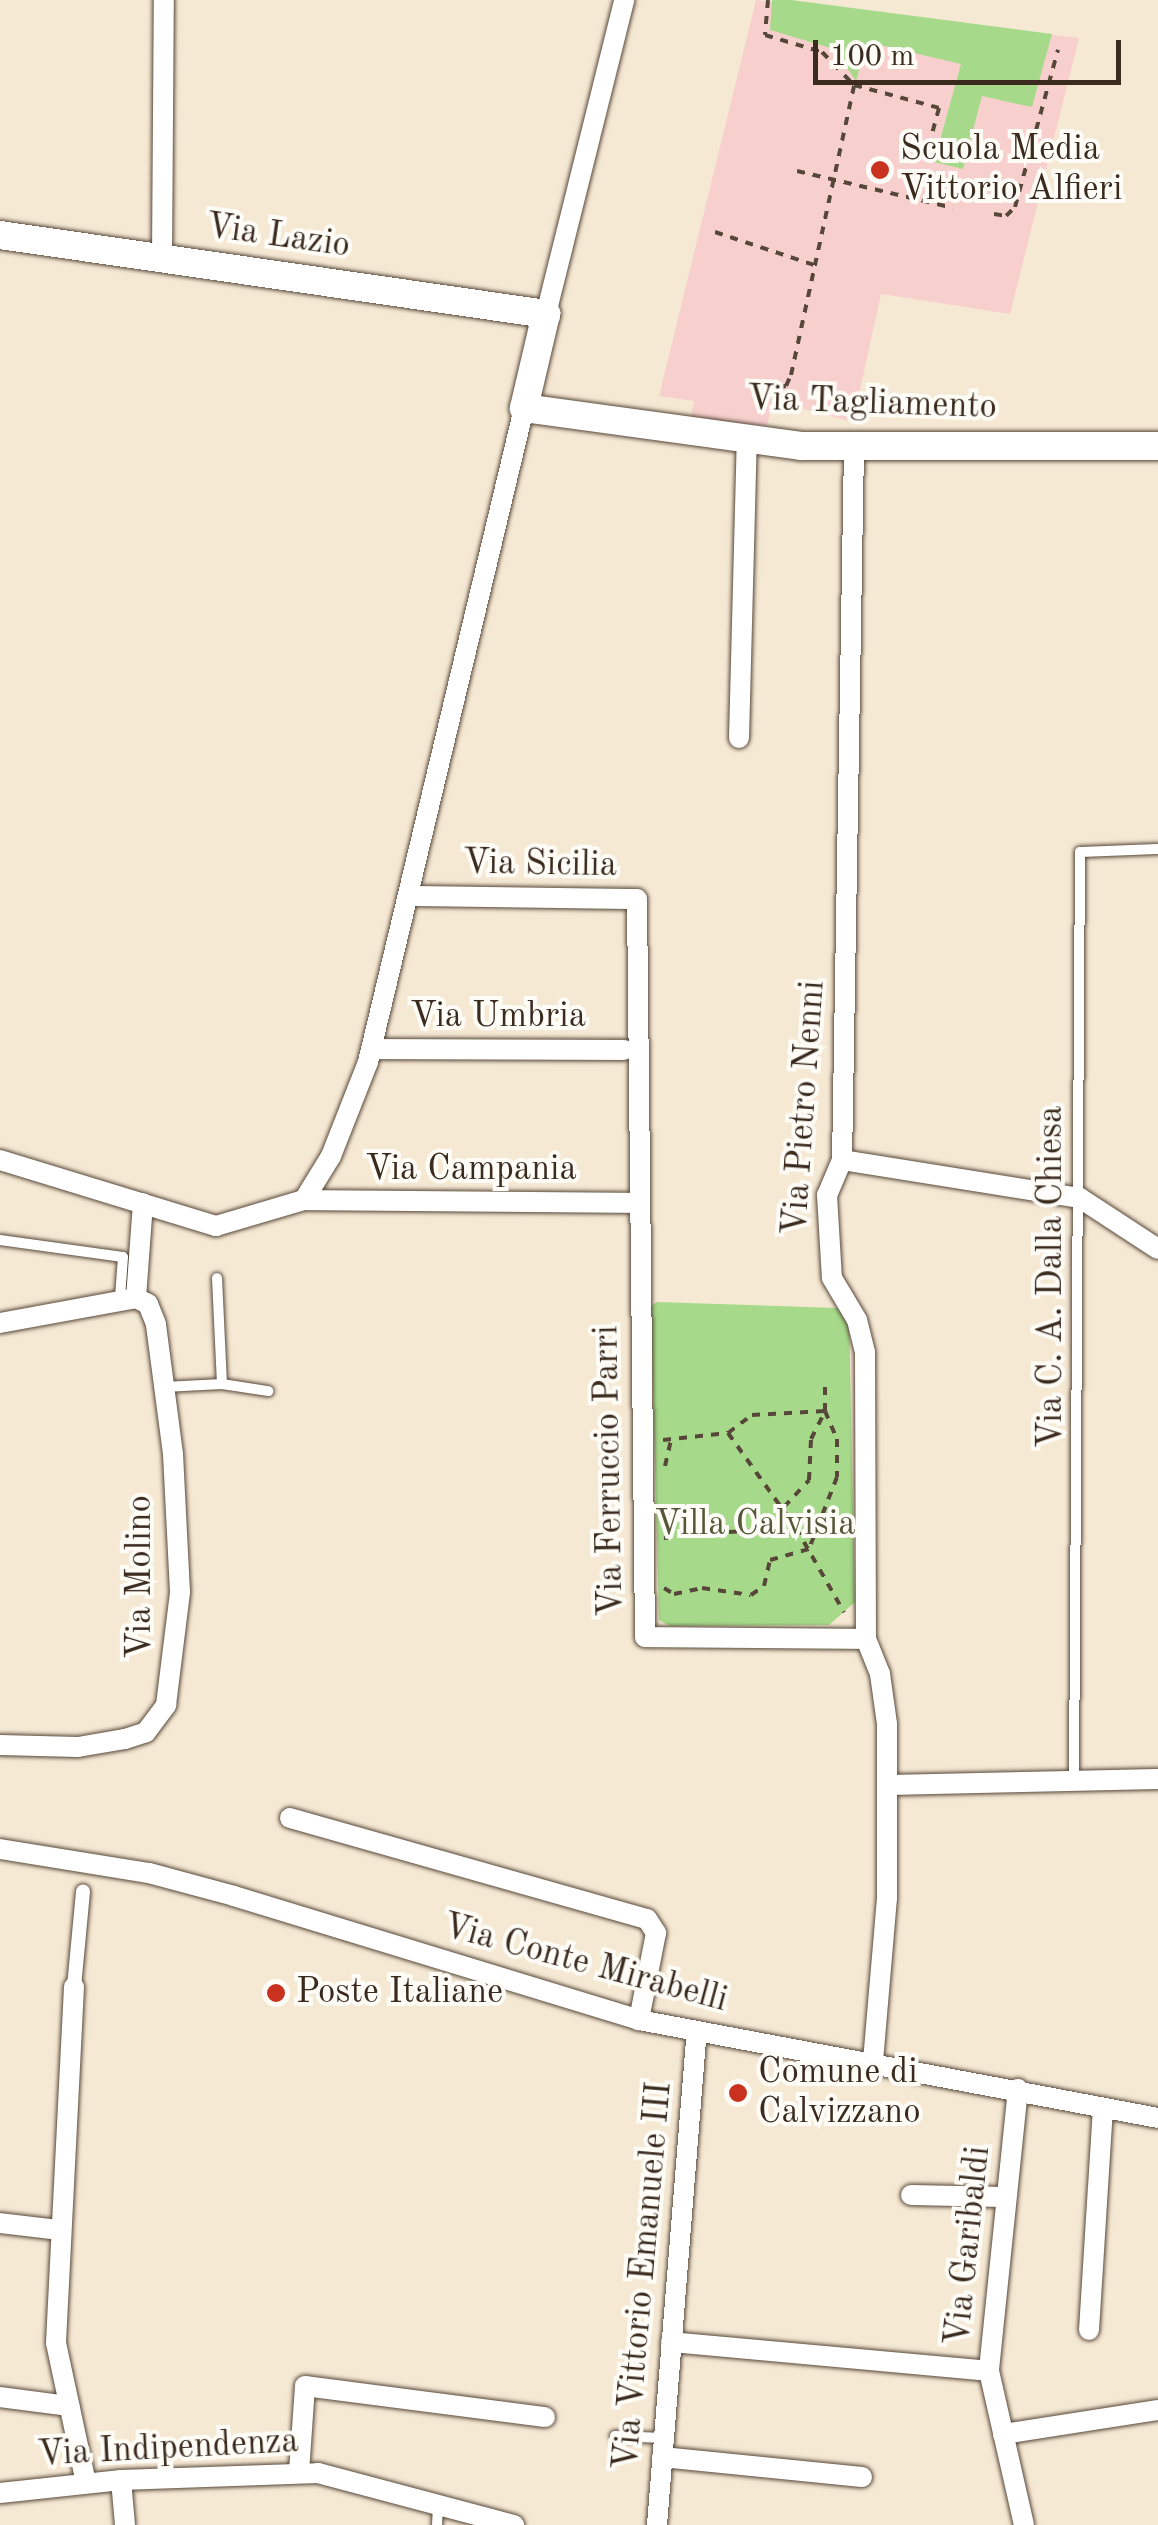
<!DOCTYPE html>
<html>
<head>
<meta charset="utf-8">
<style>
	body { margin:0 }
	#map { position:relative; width:1158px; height:2525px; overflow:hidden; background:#f6e9d4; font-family:"Old Standard TT",serif }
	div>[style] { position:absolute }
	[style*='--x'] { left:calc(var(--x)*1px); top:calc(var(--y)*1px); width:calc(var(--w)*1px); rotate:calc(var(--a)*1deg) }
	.built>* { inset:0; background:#f7d0ce }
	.green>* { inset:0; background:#a6da8a }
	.path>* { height:4px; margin-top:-2px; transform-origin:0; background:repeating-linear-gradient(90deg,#574739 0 8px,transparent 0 16px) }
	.roads { filter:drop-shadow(0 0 2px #574739) drop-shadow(0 0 2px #574739) }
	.service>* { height:10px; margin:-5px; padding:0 5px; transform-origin:5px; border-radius:5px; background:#fff }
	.pedestrian>* { height:14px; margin:-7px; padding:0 7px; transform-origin:7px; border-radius:7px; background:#fff }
	.minor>* { height:20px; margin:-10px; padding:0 10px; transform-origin:10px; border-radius:10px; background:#fff }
	.secondary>* { height:28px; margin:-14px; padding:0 14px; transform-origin:14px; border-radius:14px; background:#fff }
	.dots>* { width:28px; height:28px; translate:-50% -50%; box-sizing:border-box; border:5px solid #fdfcf7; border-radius:50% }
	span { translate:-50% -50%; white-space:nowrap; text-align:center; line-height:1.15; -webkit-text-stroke:8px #fdfcf7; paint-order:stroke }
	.poi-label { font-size:35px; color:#3b2a1e }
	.left { translate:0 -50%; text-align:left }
	.street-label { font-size:35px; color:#3b2a1e }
	.park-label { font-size:35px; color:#565639 }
	.scale { position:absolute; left:813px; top:40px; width:308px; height:45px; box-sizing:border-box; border:5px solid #3b2a1e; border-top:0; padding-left:12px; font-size:30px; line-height:35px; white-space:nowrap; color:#3b2a1e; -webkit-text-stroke:8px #fdfcf7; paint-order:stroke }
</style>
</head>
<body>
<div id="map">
	<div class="built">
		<div style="clip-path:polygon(756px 0,1079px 38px,1010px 314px,881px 294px,853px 422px,774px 401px,767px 425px,690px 421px,694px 401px,659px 396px)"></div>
	</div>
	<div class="green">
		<div style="clip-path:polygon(772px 0,791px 0,1052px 34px,1032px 107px,982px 96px,963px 169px,934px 162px,961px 64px,867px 42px,856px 81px,834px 49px,770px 30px)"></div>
		<div style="clip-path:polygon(657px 1302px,837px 1308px,849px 1321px,855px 1602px,829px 1625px,670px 1626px,659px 1620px,651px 1306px)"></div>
	</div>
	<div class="path">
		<div style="--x:768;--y:0;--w:35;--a:95"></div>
		<div style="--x:765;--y:35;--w:59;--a:16.6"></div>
		<div style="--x:822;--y:52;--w:46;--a:45.9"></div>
		<div style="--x:854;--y:85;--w:88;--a:15.1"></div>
		<div style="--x:939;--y:108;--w:50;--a:105.2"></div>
		<div style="--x:797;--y:171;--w:160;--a:13.3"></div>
		<div style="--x:994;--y:214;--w:12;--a:9"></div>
		<div style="--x:1006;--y:216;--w:13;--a:-45"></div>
		<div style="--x:1015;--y:207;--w:163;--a:-74.7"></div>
		<div style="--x:715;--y:232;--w:108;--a:18.4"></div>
		<div style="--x:765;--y:389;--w:21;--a:-8"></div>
		<div style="--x:786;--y:386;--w:12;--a:-66"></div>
		<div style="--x:791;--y:375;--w:297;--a:-77.7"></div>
		<div style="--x:728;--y:1433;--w:117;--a:54.4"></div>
		<div style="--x:796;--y:1528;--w:97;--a:60.3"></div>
		<div style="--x:663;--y:1440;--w:65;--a:-6.1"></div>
		<div style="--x:728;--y:1433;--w:30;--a:-37"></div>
		<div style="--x:752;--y:1415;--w:73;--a:-3.1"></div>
		<div style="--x:825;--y:1411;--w:30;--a:67"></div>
		<div style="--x:837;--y:1439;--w:38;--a:90"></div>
		<div style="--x:837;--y:1477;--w:77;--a:111.3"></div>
		<div style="--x:665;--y:1466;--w:26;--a:-77"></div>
		<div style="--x:784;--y:1507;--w:37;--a:-47"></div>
		<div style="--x:809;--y:1480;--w:41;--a:-87.2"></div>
		<div style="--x:811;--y:1439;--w:31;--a:-63"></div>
		<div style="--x:825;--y:1411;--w:30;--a:-90"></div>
		<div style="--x:665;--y:1520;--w:20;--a:87"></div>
		<div style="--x:729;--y:1532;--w:67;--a:-3.4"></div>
		<div style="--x:664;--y:1588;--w:12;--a:31"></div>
		<div style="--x:674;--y:1594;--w:29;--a:-12"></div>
		<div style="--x:702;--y:1588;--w:49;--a:8.1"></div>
		<div style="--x:751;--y:1595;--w:16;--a:-35"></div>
		<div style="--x:764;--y:1586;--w:27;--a:-77"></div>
		<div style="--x:770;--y:1560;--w:41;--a:-15.8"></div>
	</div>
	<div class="roads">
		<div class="service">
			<div style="--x:0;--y:1240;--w:124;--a:7.9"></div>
			<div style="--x:123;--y:1257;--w:41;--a:94.2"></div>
			<div style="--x:222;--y:1384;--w:47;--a:8.7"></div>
			<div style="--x:164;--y:1387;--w:58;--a:-3"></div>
			<div style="--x:222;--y:1384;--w:106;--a:-92.7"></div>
			<div style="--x:1074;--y:1780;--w:928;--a:-89.63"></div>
			<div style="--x:1080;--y:852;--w:78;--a:-2.2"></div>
			<div style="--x:615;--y:2436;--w:48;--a:2.4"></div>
			<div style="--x:437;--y:2525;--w:21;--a:-87"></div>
		</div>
		<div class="pedestrian">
			<div style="--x:74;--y:1987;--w:96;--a:-84.6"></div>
		</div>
		<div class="minor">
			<div style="--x:162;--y:258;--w:258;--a:-89.6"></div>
			<div style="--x:546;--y:314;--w:324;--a:-76"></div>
			<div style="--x:854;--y:447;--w:713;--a:90.96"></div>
			<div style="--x:842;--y:1160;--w:38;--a:113"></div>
			<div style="--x:827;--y:1195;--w:83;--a:86.6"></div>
			<div style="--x:832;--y:1278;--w:49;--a:59.2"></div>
			<div style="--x:857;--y:1320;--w:33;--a:76"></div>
			<div style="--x:865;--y:1352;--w:287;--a:89.8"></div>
			<div style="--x:866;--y:1639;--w:38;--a:68"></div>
			<div style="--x:880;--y:1674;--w:50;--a:82"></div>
			<div style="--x:887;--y:1724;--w:174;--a:90"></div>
			<div style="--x:887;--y:1898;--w:163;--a:94.9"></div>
			<div style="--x:739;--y:738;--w:299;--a:-88.5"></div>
			<div style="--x:408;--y:896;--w:229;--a:0.8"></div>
			<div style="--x:637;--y:899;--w:738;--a:89.38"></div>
			<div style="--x:645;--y:1637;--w:221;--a:0.5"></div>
			<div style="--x:371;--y:1049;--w:253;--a:0.2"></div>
			<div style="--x:0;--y:1160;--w:226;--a:17"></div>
			<div style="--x:216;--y:1226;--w:92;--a:-16.5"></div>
			<div style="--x:304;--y:1200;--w:52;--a:-58.5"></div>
			<div style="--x:331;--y:1156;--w:101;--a:-68.5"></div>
			<div style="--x:368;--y:1062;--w:672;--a:-76.58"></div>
			<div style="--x:842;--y:1160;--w:241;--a:9.1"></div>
			<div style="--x:1080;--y:1198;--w:93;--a:33.2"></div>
			<div style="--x:304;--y:1200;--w:334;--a:0.5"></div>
			<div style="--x:136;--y:1298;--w:95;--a:-85.8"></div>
			<div style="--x:0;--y:1323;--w:138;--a:-10.4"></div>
			<div style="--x:0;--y:1745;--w:78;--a:1.5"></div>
			<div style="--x:78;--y:1747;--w:48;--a:-9.7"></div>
			<div style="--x:125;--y:1739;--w:22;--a:-18"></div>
			<div style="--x:146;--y:1732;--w:34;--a:-53"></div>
			<div style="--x:166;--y:1705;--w:114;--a:-82.9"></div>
			<div style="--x:180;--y:1592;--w:138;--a:-92.9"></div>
			<div style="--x:173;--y:1454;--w:131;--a:-97.5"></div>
			<div style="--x:156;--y:1324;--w:22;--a:-112"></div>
			<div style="--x:148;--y:1304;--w:13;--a:-153"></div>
			<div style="--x:888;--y:1785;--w:270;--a:-1.3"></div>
			<div style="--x:290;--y:1818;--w:371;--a:15.8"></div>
			<div style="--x:647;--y:1919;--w:17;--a:57"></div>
			<div style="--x:656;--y:1933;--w:89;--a:101.1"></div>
			<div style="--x:0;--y:1849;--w:151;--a:9.2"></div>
			<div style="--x:149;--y:1873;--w:88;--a:15.1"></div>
			<div style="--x:234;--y:1896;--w:424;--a:17"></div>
			<div style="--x:639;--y:2020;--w:528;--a:10.69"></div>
			<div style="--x:74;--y:1987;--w:356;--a:92.9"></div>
			<div style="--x:56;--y:2343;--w:143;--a:77.9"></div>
			<div style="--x:1018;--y:2089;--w:283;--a:95.9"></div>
			<div style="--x:989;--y:2371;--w:158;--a:77.2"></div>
			<div style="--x:911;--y:2195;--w:94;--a:1.2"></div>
			<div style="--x:0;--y:2223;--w:59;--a:6.8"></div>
			<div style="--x:1089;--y:2330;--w:222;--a:-86.4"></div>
			<div style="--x:671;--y:2342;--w:319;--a:5.2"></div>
			<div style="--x:0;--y:2397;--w:70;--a:7.4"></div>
			<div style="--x:1003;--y:2434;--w:157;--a:-8.8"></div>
			<div style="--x:662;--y:2457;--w:201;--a:5.7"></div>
			<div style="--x:299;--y:2472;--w:86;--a:-86"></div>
			<div style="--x:305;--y:2386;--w:242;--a:7.4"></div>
			<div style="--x:121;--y:2480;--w:45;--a:84.9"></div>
			<div style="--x:0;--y:2493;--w:122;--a:-6.1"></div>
			<div style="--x:121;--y:2480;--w:197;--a:-2"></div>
			<div style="--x:318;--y:2473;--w:203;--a:14.9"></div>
			<div style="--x:657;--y:2525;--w:494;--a:-85.4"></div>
		</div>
		<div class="secondary">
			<div style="--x:0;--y:235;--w:552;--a:8.23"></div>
			<div style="--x:546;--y:314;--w:97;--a:103.2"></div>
			<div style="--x:524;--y:408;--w:280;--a:7.8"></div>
			<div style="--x:801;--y:446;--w:357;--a:0"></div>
		</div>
	</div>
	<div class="dots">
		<div style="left:880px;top:170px;background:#c8321e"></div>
		<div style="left:276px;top:1993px;background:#c8321e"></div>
		<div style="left:738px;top:2093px;background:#c8321e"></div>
	</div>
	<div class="poi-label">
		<span class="left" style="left:900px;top:170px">Scuola Media<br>Vittorio Alfieri</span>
		<span class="left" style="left:296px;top:1993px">Poste Italiane</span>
		<span class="left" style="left:758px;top:2093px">Comune di<br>Calvizzano</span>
	</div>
	<div class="street-label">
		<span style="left:278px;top:237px;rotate:8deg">Via Lazio</span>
		<span style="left:872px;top:404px;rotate:2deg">Via Tagliamento</span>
		<span style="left:540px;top:865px;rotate:1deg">Via Sicilia</span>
		<span style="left:498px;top:1017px">Via Umbria</span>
		<span style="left:805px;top:1108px;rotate:-86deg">Via Pietro Nenni</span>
		<span style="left:471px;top:1170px">Via Campania</span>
		<span style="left:1052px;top:1277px;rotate:-90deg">Via C. A. Dalla Chiesa</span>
		<span style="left:610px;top:1471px;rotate:-91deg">Via Ferruccio Parri</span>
		<span style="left:141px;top:1577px;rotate:-90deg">Via Molino</span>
		<span style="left:585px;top:1964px;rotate:15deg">Via Conte Mirabelli</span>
		<span style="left:969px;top:2246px;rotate:-84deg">Via Garibaldi</span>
		<span style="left:644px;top:2276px;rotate:-85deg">Via Vittorio Emanuele III</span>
		<span style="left:168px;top:2449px;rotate:-3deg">Via Indipendenza</span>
	</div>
	<div class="park-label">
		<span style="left:755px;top:1525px">Villa Calvisia</span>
	</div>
	<div class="scale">100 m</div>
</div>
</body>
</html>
